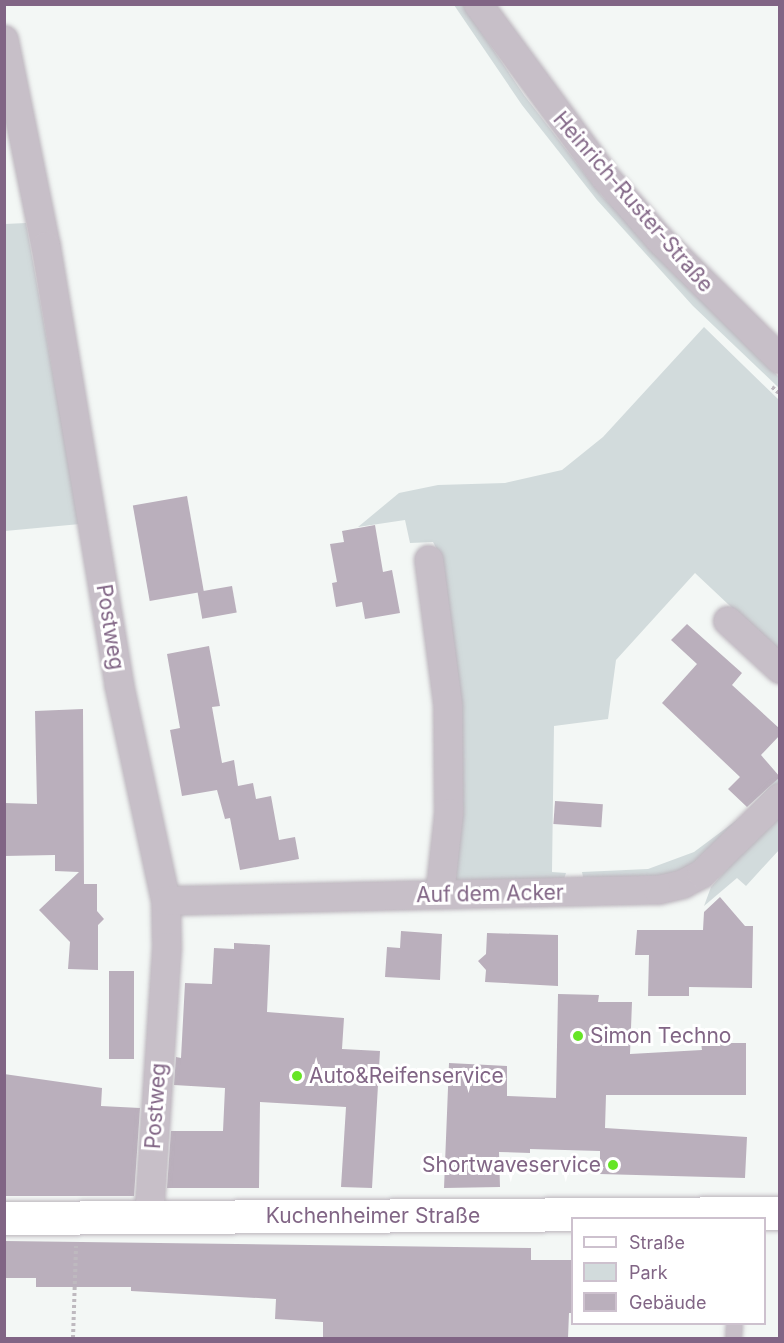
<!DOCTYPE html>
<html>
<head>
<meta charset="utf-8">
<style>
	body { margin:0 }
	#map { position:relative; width:784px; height:1343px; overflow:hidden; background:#f3f7f5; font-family:Inter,sans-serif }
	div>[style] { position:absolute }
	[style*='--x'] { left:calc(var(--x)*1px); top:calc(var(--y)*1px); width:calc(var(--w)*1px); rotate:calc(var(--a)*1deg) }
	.green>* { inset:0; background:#d2dbdc }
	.building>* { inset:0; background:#baafbc; transform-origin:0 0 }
	.path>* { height:4px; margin-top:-2px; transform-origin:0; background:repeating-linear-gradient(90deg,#beb9bf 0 3px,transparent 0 6px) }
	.roads { filter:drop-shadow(0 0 2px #bcb5bd) drop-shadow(0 0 2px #bcb5bd) }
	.lane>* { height:15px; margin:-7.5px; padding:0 7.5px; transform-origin:7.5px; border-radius:7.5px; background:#c7bfc8 }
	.street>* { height:28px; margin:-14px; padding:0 14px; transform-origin:14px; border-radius:14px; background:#c7bfc8 }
	.primary>* { height:33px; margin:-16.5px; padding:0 16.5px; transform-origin:16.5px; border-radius:16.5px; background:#fff }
	.dots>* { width:16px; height:16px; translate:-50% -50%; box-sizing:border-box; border:3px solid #fff; border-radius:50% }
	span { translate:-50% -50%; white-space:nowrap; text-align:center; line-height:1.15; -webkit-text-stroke:6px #fff; paint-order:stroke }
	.street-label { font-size:21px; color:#816585 }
	.poi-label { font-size:21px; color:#816585 }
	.left { translate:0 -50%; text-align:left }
	.right { translate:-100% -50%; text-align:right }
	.frame { position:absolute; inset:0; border:6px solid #816585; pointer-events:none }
	.legend { position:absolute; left:571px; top:1217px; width:195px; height:108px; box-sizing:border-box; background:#fff; border:2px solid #cdc1ce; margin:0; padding:8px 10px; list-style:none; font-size:18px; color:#816585 }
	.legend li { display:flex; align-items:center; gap:12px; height:30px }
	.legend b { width:30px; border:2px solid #cdc1ce }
</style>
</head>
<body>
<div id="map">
	<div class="green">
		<div style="clip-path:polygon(454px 5px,463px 5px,524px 95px,602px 196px,779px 377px,779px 388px,693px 306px,597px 200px,522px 105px)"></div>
		<div style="clip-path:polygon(26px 223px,80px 524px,5px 531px,5px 224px)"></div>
		<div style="clip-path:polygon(704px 327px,779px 400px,779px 652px,695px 573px,616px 660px,608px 719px,554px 726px,552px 872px,566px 873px,564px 879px,461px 884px,455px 880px,442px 559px,433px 542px,410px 543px,405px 520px,358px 527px,399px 493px,438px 485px,505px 483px,562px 470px,603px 437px)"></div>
		<div style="clip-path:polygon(779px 777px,779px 786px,696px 866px,657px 879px,583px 877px,582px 872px,648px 869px,694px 852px,741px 817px)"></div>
		<div style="clip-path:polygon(779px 810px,779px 850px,746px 886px,737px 878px,704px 906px,711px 887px)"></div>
	</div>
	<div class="building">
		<div style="left:187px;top:496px;width:97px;height:55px;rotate:80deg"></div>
		<div style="clip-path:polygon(375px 525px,383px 572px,392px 570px,400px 613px,365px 619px,362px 602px,336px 607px,332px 583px,337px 582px,330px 544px,344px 542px,342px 531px)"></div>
		<div style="left:232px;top:586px;width:27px;height:35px;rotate:80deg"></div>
		<div style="clip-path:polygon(687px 624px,742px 673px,732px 685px,780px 729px,780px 735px,761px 755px,780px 777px,747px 807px,728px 789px,740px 777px,662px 703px,697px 664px,671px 640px)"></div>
		<div style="clip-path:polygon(209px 646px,220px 706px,212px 707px,222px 763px,234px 760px,238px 786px,253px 783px,256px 799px,271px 796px,279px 840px,295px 837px,299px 859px,240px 870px,230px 818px,225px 819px,217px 790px,182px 796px,170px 730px,180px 728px,167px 654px)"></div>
		<div style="clip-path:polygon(83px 709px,84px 884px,97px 884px,97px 911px,104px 919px,98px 925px,98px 970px,68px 969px,70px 942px,39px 910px,79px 872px,55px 871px,55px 855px,4px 856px,4px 803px,37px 804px,35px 711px)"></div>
		<div style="left:555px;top:801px;width:48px;height:23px;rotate:4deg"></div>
		<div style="clip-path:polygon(720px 897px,745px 926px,753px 926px,752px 988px,689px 987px,689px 996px,648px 996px,649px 955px,635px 955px,637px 930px,703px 930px,704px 912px)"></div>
		<div style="clip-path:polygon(401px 931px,442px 934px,440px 980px,385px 977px,387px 947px,400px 948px)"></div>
		<div style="clip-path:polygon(487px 933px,558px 935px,558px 986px,485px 982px,486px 970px,478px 961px,486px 954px)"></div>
		<div style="clip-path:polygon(234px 943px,270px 945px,267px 1012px,344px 1018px,342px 1049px,380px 1051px,372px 1188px,341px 1187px,346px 1107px,260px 1102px,259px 1188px,167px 1188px,171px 1131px,223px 1131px,225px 1088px,174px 1085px,176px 1057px,181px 1058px,185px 983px,212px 984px,214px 948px,234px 949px)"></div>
		<div style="left:109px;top:971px;width:25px;height:88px"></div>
		<div style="clip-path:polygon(558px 994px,599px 995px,598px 1002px,632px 1002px,630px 1054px,702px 1050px,701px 1043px,746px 1043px,746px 1095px,606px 1095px,605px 1128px,747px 1137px,745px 1178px,600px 1174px,600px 1151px,530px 1149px,530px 1153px,499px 1152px,500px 1187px,444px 1188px,449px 1063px,507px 1066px,507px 1096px,556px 1098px)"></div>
		<div style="clip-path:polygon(4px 1074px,102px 1088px,101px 1106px,140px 1108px,134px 1196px,4px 1196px)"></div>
		<div style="clip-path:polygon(4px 1241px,531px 1248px,531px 1260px,573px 1260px,573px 1313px,569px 1313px,568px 1338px,323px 1338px,323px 1322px,275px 1319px,276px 1299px,131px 1291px,131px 1287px,36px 1287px,36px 1278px,4px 1278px)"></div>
	</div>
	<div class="path">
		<div style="--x:772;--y:387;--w:11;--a:41"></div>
		<div style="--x:73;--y:1338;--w:92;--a:-88.1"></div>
	</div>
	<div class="roads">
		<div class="lane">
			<div style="--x:733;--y:1338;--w:14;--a:-86"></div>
		</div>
		<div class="street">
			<div style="--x:478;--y:4;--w:216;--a:53.7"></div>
			<div style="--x:606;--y:178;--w:84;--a:48.9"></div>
			<div style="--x:661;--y:241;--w:168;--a:44.8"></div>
			<div style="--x:4;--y:40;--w:210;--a:78.5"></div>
			<div style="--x:46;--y:246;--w:444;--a:80.5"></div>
			<div style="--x:119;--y:684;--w:222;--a:77.8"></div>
			<div style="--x:166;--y:901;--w:46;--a:88.8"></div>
			<div style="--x:167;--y:947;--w:271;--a:93.8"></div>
			<div style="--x:429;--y:560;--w:146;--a:82.5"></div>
			<div style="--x:448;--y:705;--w:108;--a:89.5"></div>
			<div style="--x:449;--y:813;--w:82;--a:96.3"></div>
			<div style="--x:728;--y:621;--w:71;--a:42.7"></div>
			<div style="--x:166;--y:901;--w:492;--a:-1.3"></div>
			<div style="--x:658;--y:890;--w:26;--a:-13"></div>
			<div style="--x:683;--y:884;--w:21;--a:-28"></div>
			<div style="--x:702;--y:874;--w:109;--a:-44.3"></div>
		</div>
		<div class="primary">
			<div style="--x:4;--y:1218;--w:776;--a:-0.37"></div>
		</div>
	</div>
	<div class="dots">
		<div style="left:578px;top:1036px;background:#66e525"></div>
		<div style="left:297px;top:1076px;background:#66e525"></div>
		<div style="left:613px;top:1165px;background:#66e525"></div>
	</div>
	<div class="street-label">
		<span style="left:633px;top:202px;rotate:49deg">Heinrich-Ruster-Straße</span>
		<span style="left:110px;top:627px;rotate:81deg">Postweg</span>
		<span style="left:490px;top:894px;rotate:-1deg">Auf dem Acker</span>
		<span style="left:156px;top:1106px;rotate:-86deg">Postweg</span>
		<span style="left:373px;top:1216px">Kuchenheimer Straße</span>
	</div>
	<div class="poi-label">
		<span class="left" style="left:590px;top:1036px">Simon Techno</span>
		<span class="left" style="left:309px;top:1076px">Auto&amp;Reifenservice</span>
		<span class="right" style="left:601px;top:1165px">Shortwaveservice</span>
	</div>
	<div class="frame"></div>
	<ul class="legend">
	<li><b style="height:8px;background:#fff"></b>Straße</li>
	<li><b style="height:16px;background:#d2dbdc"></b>Park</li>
	<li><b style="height:16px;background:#baafbc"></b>Gebäude</li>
	</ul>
</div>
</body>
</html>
